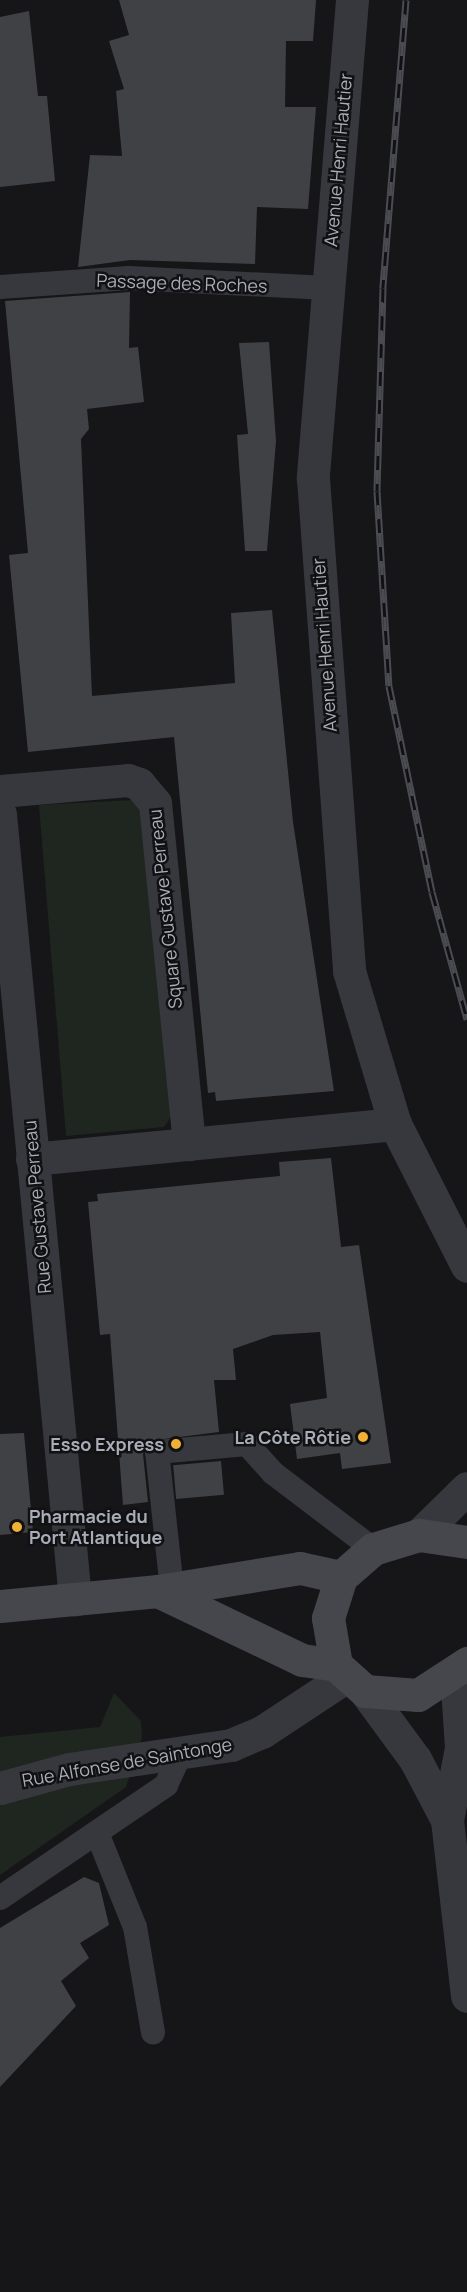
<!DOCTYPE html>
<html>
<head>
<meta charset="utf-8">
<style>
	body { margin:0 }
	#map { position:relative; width:467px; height:2292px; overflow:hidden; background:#161618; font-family:Manrope,sans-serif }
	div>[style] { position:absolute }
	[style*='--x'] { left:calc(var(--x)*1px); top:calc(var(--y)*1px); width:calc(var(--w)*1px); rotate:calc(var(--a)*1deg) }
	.green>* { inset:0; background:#1e261f }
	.building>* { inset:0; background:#404145; transform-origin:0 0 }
	.service>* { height:24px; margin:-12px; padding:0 12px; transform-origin:12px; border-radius:12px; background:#37383d }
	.minor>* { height:33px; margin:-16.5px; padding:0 16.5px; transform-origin:16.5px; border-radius:16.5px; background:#37383d }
	.tertiary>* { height:33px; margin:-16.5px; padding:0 16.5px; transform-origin:16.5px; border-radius:16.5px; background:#37383d }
	.secondary>* { height:33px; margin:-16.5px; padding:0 16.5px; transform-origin:16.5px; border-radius:16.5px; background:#45474d }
	.rail>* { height:7px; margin-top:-3.5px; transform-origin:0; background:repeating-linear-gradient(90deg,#111113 0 14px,#4a4c52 0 28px); box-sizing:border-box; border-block:2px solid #4a4c52 }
	.dots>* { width:16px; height:16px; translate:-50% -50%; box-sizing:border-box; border:3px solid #111113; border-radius:50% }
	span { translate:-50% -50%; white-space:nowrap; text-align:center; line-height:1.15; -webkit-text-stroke:5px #111113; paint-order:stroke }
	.street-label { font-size:18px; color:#a8adb8 }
	.poi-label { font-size:18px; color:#a8adb8; font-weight:700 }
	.right { translate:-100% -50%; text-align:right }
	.left { translate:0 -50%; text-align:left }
</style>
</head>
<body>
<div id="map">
	<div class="green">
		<div style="clip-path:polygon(132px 800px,146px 811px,174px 1113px,164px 1127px,66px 1136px,39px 805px)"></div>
		<div style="clip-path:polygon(114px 1693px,141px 1721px,142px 1737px,126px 1787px,0 1875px,0 1737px,100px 1727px)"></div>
	</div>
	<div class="building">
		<div style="clip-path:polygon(119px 0,316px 0,313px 41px,286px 41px,285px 107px,316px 107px,308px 209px,257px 207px,255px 264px,130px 260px,78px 267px,90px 155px,122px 156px,116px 91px,124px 89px,109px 41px,129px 35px)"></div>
		<div style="clip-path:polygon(29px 11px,38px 96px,47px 96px,55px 181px,0 187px,0 17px)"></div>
		<div style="clip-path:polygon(130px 292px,129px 348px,138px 347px,144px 402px,87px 409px,89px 429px,81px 439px,92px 696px,235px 683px,231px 613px,272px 610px,293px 822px,334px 1091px,216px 1101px,215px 1092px,208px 1093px,174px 737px,28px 752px,9px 555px,28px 553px,5px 301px)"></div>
		<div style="clip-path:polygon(269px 342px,276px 441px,267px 551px,245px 551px,237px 435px,248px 434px,239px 343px)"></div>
		<div style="clip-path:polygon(331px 1158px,341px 1247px,359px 1245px,391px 1463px,342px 1469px,340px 1453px,297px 1459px,290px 1404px,327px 1398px,320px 1332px,273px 1335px,233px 1349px,236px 1380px,214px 1380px,219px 1432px,148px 1441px,143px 1454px,148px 1502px,123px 1505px,110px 1334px,100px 1335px,88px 1202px,98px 1201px,97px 1194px,280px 1176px,279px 1162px)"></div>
		<div style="clip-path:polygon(24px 1433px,33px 1532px,0 1535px,0 1434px)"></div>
		<div style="left:221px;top:1461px;width:34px;height:48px;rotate:85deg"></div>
		<div style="clip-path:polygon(84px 1877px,99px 1883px,109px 1925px,80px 1943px,89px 1958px,61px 1981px,76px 2006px,0 2087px,0 1928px)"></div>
	</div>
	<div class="service">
		<div style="--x:0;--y:287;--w:129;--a:-4"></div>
		<div style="--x:129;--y:278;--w:199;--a:2.9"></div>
		<div style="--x:172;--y:1589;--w:138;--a:-96.2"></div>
		<div style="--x:157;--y:1452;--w:90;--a:-5.1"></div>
		<div style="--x:247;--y:1444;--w:39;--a:48"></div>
		<div style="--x:273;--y:1473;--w:126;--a:37.2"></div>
		<div style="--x:97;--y:1833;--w:101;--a:68"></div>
		<div style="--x:135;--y:1927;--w:107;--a:80.3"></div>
		<div style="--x:0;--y:1898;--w:201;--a:-34.2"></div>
		<div style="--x:166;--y:1785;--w:33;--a:-65"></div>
	</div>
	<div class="minor">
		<div style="--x:0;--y:791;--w:128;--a:-4.9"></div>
		<div style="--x:128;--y:780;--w:12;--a:20"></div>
		<div style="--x:139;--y:784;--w:25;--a:50"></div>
		<div style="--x:155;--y:803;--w:343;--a:84.3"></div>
		<div style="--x:0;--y:814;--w:789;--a:84.54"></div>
		<div style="--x:32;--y:1159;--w:365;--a:-5.5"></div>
	</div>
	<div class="tertiary">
		<div style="--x:352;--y:0;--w:480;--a:94.7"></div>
		<div style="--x:313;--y:478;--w:494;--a:85.8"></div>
		<div style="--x:349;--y:971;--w:160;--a:73.3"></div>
		<div style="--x:395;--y:1124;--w:159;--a:63.1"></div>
		<div style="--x:419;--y:1535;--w:67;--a:-44.4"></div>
		<div style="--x:456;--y:1672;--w:76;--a:86.2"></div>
		<div style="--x:461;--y:1748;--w:73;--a:101"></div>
		<div style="--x:447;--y:1820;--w:177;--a:83.5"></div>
		<div style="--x:365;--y:1691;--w:84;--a:53.7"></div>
		<div style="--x:415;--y:1759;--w:69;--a:62.3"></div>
		<div style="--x:0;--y:1788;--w:72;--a:-15.4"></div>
		<div style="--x:69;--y:1769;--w:164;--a:-8.4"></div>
		<div style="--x:231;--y:1745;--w:34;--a:-23"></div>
		<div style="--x:262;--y:1732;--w:98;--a:-33.4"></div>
	</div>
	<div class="secondary">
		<div style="--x:467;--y:1542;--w:49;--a:-171.7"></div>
		<div style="--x:419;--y:1535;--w:48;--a:163.1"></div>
		<div style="--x:373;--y:1549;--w:43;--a:138.8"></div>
		<div style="--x:341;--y:1577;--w:43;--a:107.6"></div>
		<div style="--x:328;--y:1618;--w:48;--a:80.3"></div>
		<div style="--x:336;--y:1665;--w:39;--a:42"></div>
		<div style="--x:365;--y:1691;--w:53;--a:4.3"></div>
		<div style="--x:418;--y:1695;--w:59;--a:-33.1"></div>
		<div style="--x:158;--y:1591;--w:160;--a:25.6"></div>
		<div style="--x:302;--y:1660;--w:34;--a:8"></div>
		<div style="--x:0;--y:1606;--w:159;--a:-5.4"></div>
		<div style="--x:158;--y:1591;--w:144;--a:-9.2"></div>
		<div style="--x:300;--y:1568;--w:42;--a:12.4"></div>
	</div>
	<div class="rail">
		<div style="--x:406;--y:0;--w:289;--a:94.6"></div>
		<div style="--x:383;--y:288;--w:203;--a:91.7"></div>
		<div style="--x:377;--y:491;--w:195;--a:86.5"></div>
		<div style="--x:389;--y:686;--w:210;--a:78.2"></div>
		<div style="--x:432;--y:892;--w:132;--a:74.6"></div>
	</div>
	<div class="dots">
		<div style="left:363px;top:1437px;background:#f2b134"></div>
		<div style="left:176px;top:1444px;background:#f2b134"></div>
		<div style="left:17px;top:1527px;background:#f2b134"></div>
	</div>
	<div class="street-label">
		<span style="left:338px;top:160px;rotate:-85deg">Avenue Henri Hautier</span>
		<span style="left:182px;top:283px;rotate:2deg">Passage des Roches</span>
		<span style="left:324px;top:645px;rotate:-94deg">Avenue Henri Hautier</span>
		<span style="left:165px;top:909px;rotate:-96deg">Square Gustave Perreau</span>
		<span style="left:37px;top:1207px;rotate:-95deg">Rue Gustave Perreau</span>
		<span style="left:127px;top:1762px;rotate:-10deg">Rue Alfonse de Saintonge</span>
	</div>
	<div class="poi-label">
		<span class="right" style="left:351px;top:1437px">La Côte Rôtie</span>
		<span class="right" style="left:164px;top:1444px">Esso Express</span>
		<span class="left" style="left:29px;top:1527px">Pharmacie du<br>Port Atlantique</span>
	</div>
</div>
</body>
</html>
